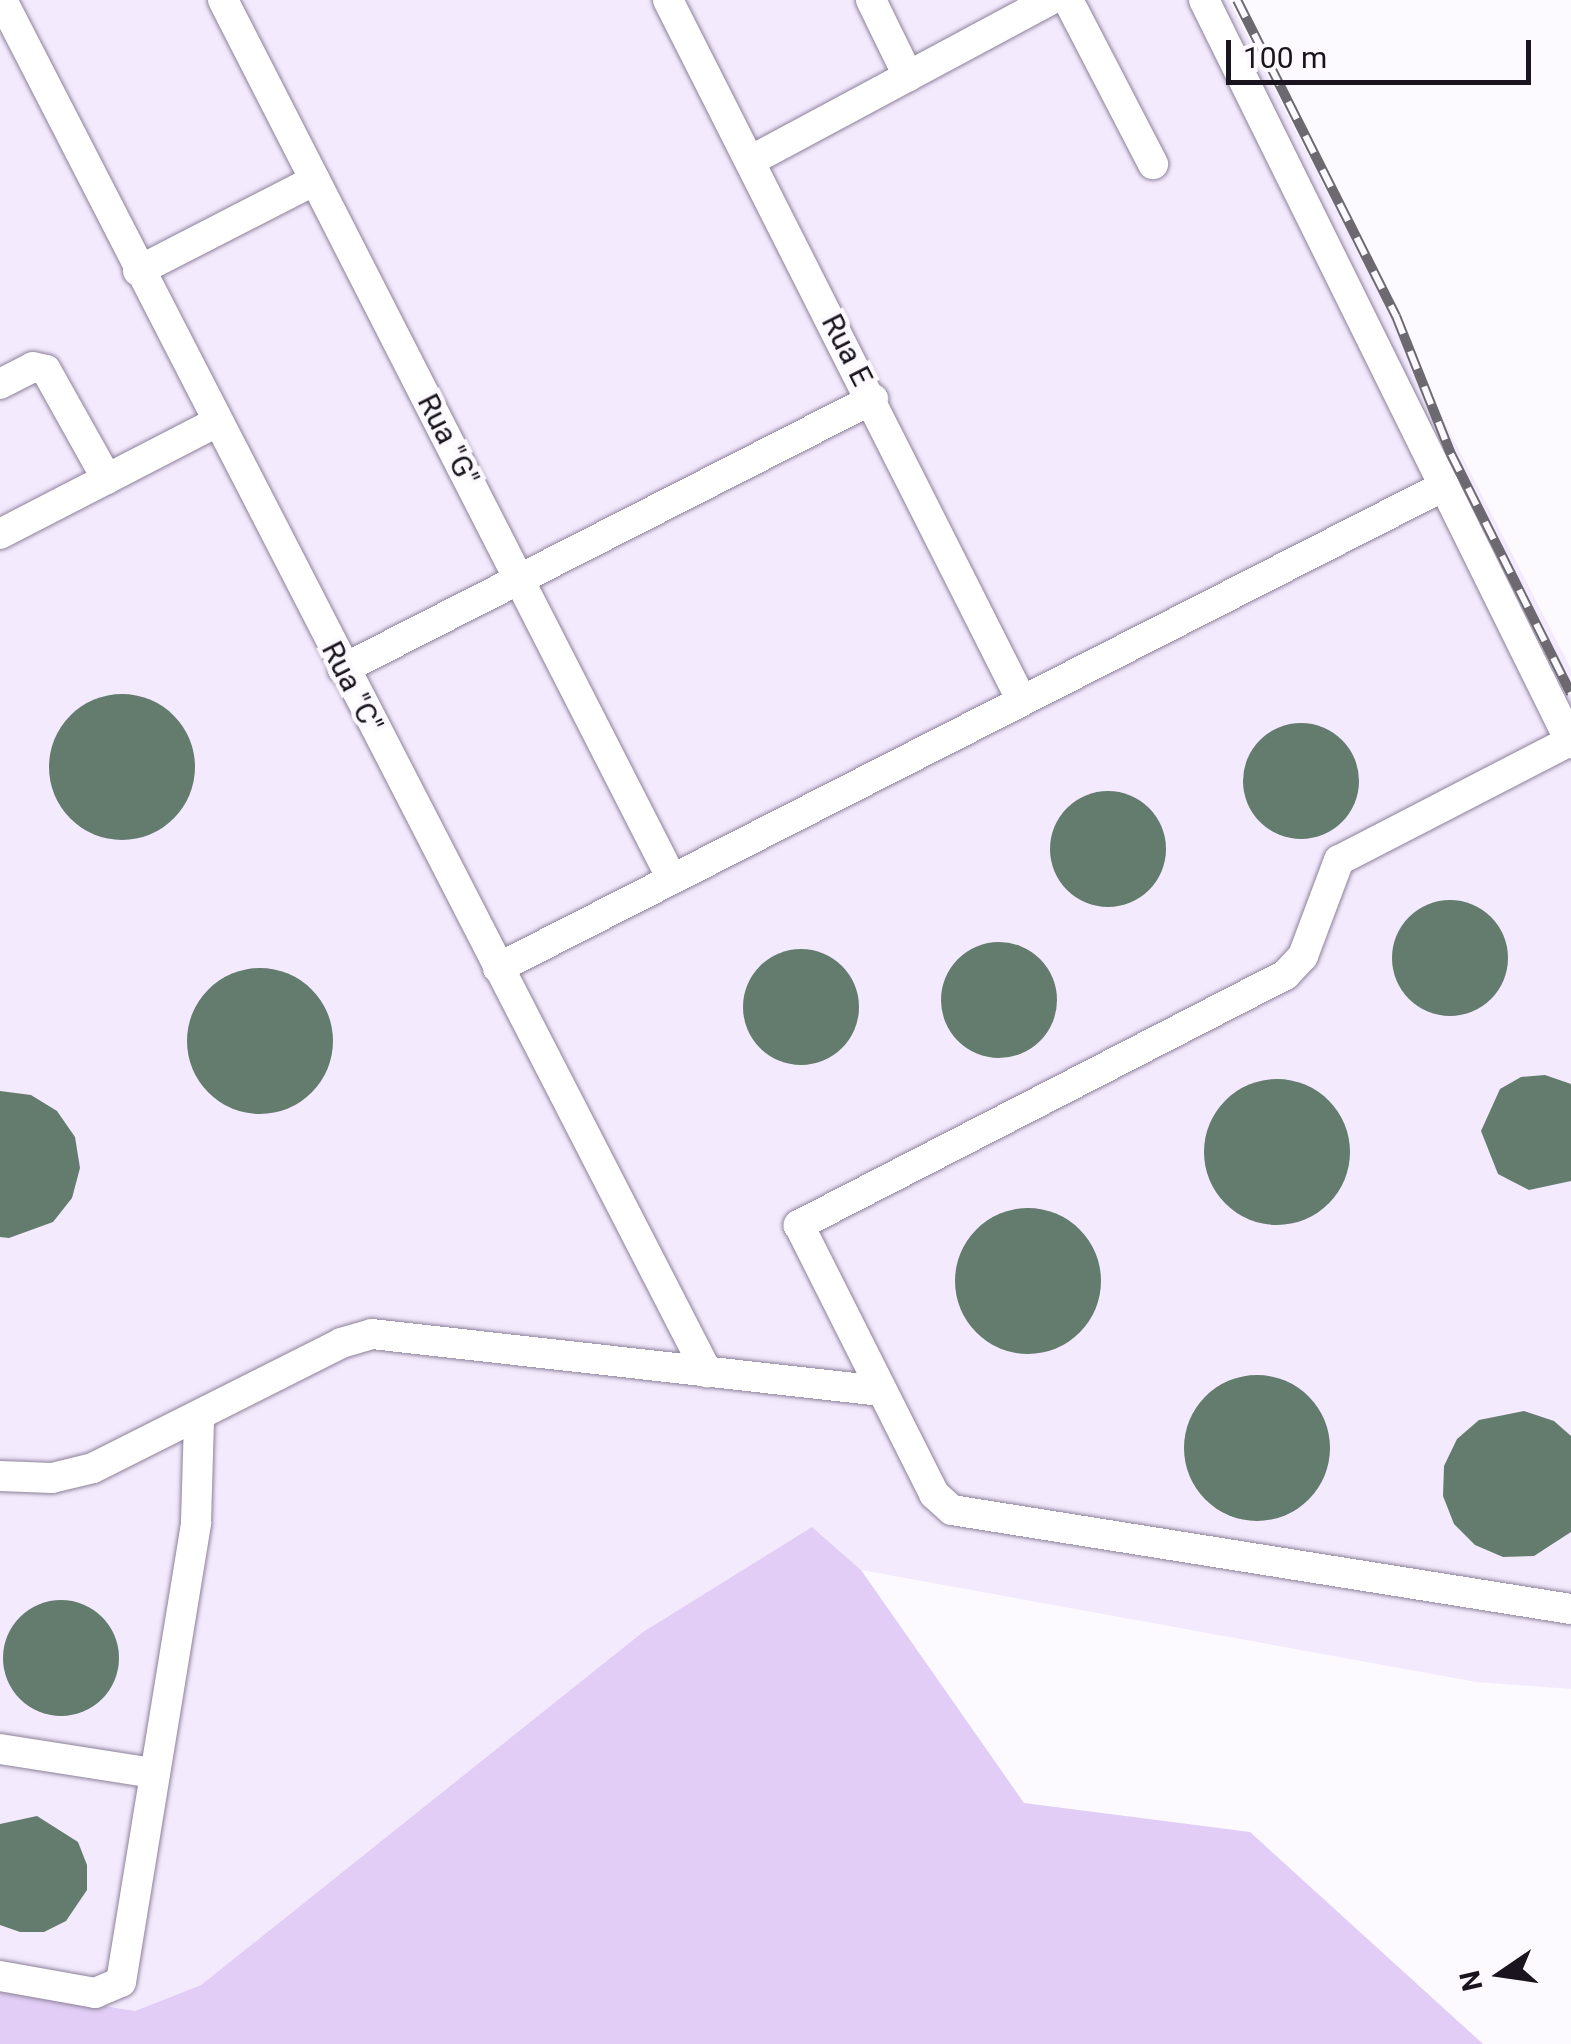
<!DOCTYPE html>
<html>
<head>
<meta charset="utf-8">
<style>
	body { margin:0 }
	#map { position:relative; width:1571px; height:2044px; overflow:hidden; background:#fcfaff; font-family:Roboto,sans-serif }
	div>[style] { position:absolute }
	[style*='--x'] { left:calc(var(--x)*1px); top:calc(var(--y)*1px); width:calc(var(--w)*1px); rotate:calc(var(--a)*1deg) }
	.built>* { inset:0; background:#f4eafe }
	.green>* { inset:0; background:#e1cdf5 }
	.building>* { inset:0; background:#637c6e }
	.round { border-radius:50% }
	.roads { filter:drop-shadow(0 0 2px #8c8198) drop-shadow(0 0 2px #8c8198) }
	.minor>* { height:30px; margin:-15px; padding:0 15px; transform-origin:15px; border-radius:15px; background:#fff }
	.rail>* { height:10px; margin-top:-5px; transform-origin:0; background:repeating-linear-gradient(90deg,#fcfaff 0 19px,#6d6971 0 38px); box-sizing:border-box; border-block:2px solid #6d6971 }
	span { translate:-50% -50%; white-space:nowrap; text-align:center; line-height:1.15; -webkit-text-stroke:9px #fcfaff; paint-order:stroke }
	.street-label { font-size:30px; color:#19141d }
	.north { position:absolute; left:1451px; top:1924px; width:100px; height:100px; -webkit-text-stroke:8px #fcfaff; paint-order:stroke; rotate:257deg; font-size:28px; font-weight:700; line-height:40px; text-align:center; color:#19141d }
	.north::after { content:''; display:block; margin:auto; width:35px; height:45px; background:#19141d; clip-path:polygon(50% 0,100% 100%,50% 72%,0 100%) }
	.scale { position:absolute; left:1226px; top:40px; width:305px; height:45px; box-sizing:border-box; border:5px solid #19141d; border-top:0; padding-left:12px; font-size:30px; line-height:35px; white-space:nowrap; color:#19141d; -webkit-text-stroke:8px #fcfaff; paint-order:stroke }
</style>
</head>
<body>
<div id="map">
	<div class="built">
		<div style="clip-path:polygon(0 0,1229px 0,1571px 669px,1571px 1689px,1476px 1682px,861px 1570px,812px 1527px,643px 1632px,201px 1985px,135px 2011px,0 1989px)"></div>
	</div>
	<div class="green">
		<div style="clip-path:polygon(812px 1527px,861px 1570px,1024px 1803px,1250px 1832px,1483px 2044px,0 2044px,0 1989px,135px 2011px,201px 1985px,643px 1632px)"></div>
	</div>
	<div class="building">
		<div class="round" style="left:49px;top:694px;width:146px;height:146px"></div>
		<div class="round" style="left:1243px;top:723px;width:116px;height:116px"></div>
		<div class="round" style="left:1050px;top:791px;width:116px;height:116px"></div>
		<div class="round" style="left:1392px;top:900px;width:116px;height:116px"></div>
		<div class="round" style="left:941px;top:942px;width:116px;height:116px"></div>
		<div class="round" style="left:743px;top:949px;width:116px;height:116px"></div>
		<div class="round" style="left:187px;top:968px;width:146px;height:146px"></div>
		<div style="clip-path:polygon(1545px 1075px,1571px 1084px,1571px 1181px,1529px 1190px,1498px 1174px,1481px 1131px,1500px 1089px,1521px 1077px)"></div>
		<div class="round" style="left:1204px;top:1079px;width:146px;height:146px"></div>
		<div style="clip-path:polygon(0 1091px,31px 1095px,57px 1111px,75px 1137px,80px 1168px,72px 1198px,53px 1222px,9px 1238px,0 1237px)"></div>
		<div class="round" style="left:955px;top:1208px;width:146px;height:146px"></div>
		<div class="round" style="left:1184px;top:1375px;width:146px;height:146px"></div>
		<div style="clip-path:polygon(1524px 1411px,1554px 1421px,1571px 1436px,1571px 1532px,1534px 1556px,1503px 1557px,1475px 1545px,1454px 1524px,1443px 1496px,1444px 1466px,1457px 1439px,1479px 1420px)"></div>
		<div class="round" style="left:3px;top:1600px;width:116px;height:116px"></div>
		<div style="clip-path:polygon(37px 1816px,78px 1842px,87px 1865px,87px 1890px,66px 1921px,44px 1932px,20px 1932px,0 1925px,0 1824px)"></div>
	</div>
	<div class="roads">
		<div class="minor">
			<div style="--x:2;--y:0;--w:1543;--a:62.8"></div>
			<div style="--x:223;--y:0;--w:987;--a:62.94"></div>
			<div style="--x:668;--y:0;--w:785;--a:63.21"></div>
			<div style="--x:871;--y:0;--w:85;--a:64"></div>
			<div style="--x:1068;--y:0;--w:185;--a:62.6"></div>
			<div style="--x:1204;--y:0;--w:829;--a:63.71"></div>
			<div style="--x:750;--y:161;--w:340;--a:-28.2"></div>
			<div style="--x:138;--y:271;--w:199;--a:-27.2"></div>
			<div style="--x:0;--y:384;--w:37;--a:-27"></div>
			<div style="--x:33;--y:367;--w:13;--a:13"></div>
			<div style="--x:46;--y:370;--w:125;--a:60.8"></div>
			<div style="--x:0;--y:534;--w:242;--a:-27.3"></div>
			<div style="--x:343;--y:669;--w:595;--a:-27"></div>
			<div style="--x:1570;--y:741;--w:260;--a:152.7"></div>
			<div style="--x:1339;--y:860;--w:103;--a:110.6"></div>
			<div style="--x:1303;--y:956;--w:26;--a:133"></div>
			<div style="--x:1285;--y:975;--w:547;--a:152.78"></div>
			<div style="--x:799;--y:1225;--w:301;--a:63.3"></div>
			<div style="--x:934;--y:1494;--w:24;--a:42"></div>
			<div style="--x:952;--y:1510;--w:627;--a:9.09"></div>
			<div style="--x:498;--y:968;--w:1062;--a:-27"></div>
			<div style="--x:0;--y:1476;--w:52;--a:2.2"></div>
			<div style="--x:52;--y:1478;--w:42;--a:-13.7"></div>
			<div style="--x:93;--y:1468;--w:278;--a:-26.7"></div>
			<div style="--x:341;--y:1343;--w:32;--a:-16"></div>
			<div style="--x:372;--y:1334;--w:512;--a:6.39"></div>
			<div style="--x:0;--y:1749;--w:156;--a:8.9"></div>
			<div style="--x:0;--y:1976;--w:97;--a:10.1"></div>
			<div style="--x:95;--y:1993;--w:28;--a:-23"></div>
			<div style="--x:121;--y:1982;--w:466;--a:-80.7"></div>
			<div style="--x:196;--y:1522;--w:103;--a:-88.3"></div>
		</div>
	</div>
	<div class="rail">
		<div style="--x:1237;--y:0;--w:354;--a:63.3"></div>
		<div style="--x:1396;--y:316;--w:149;--a:68.3"></div>
		<div style="--x:1451;--y:454;--w:268;--a:63.4"></div>
	</div>
	<div class="street-label">
		<span style="left:847px;top:350px;rotate:63deg">Rua E</span>
		<span style="left:448px;top:440px;rotate:63deg">Rua "G"</span>
		<span style="left:352px;top:687px;rotate:63deg">Rua "C"</span>
	</div>
	<div class="north">N</div>
	<div class="scale">100 m</div>
</div>
</body>
</html>
